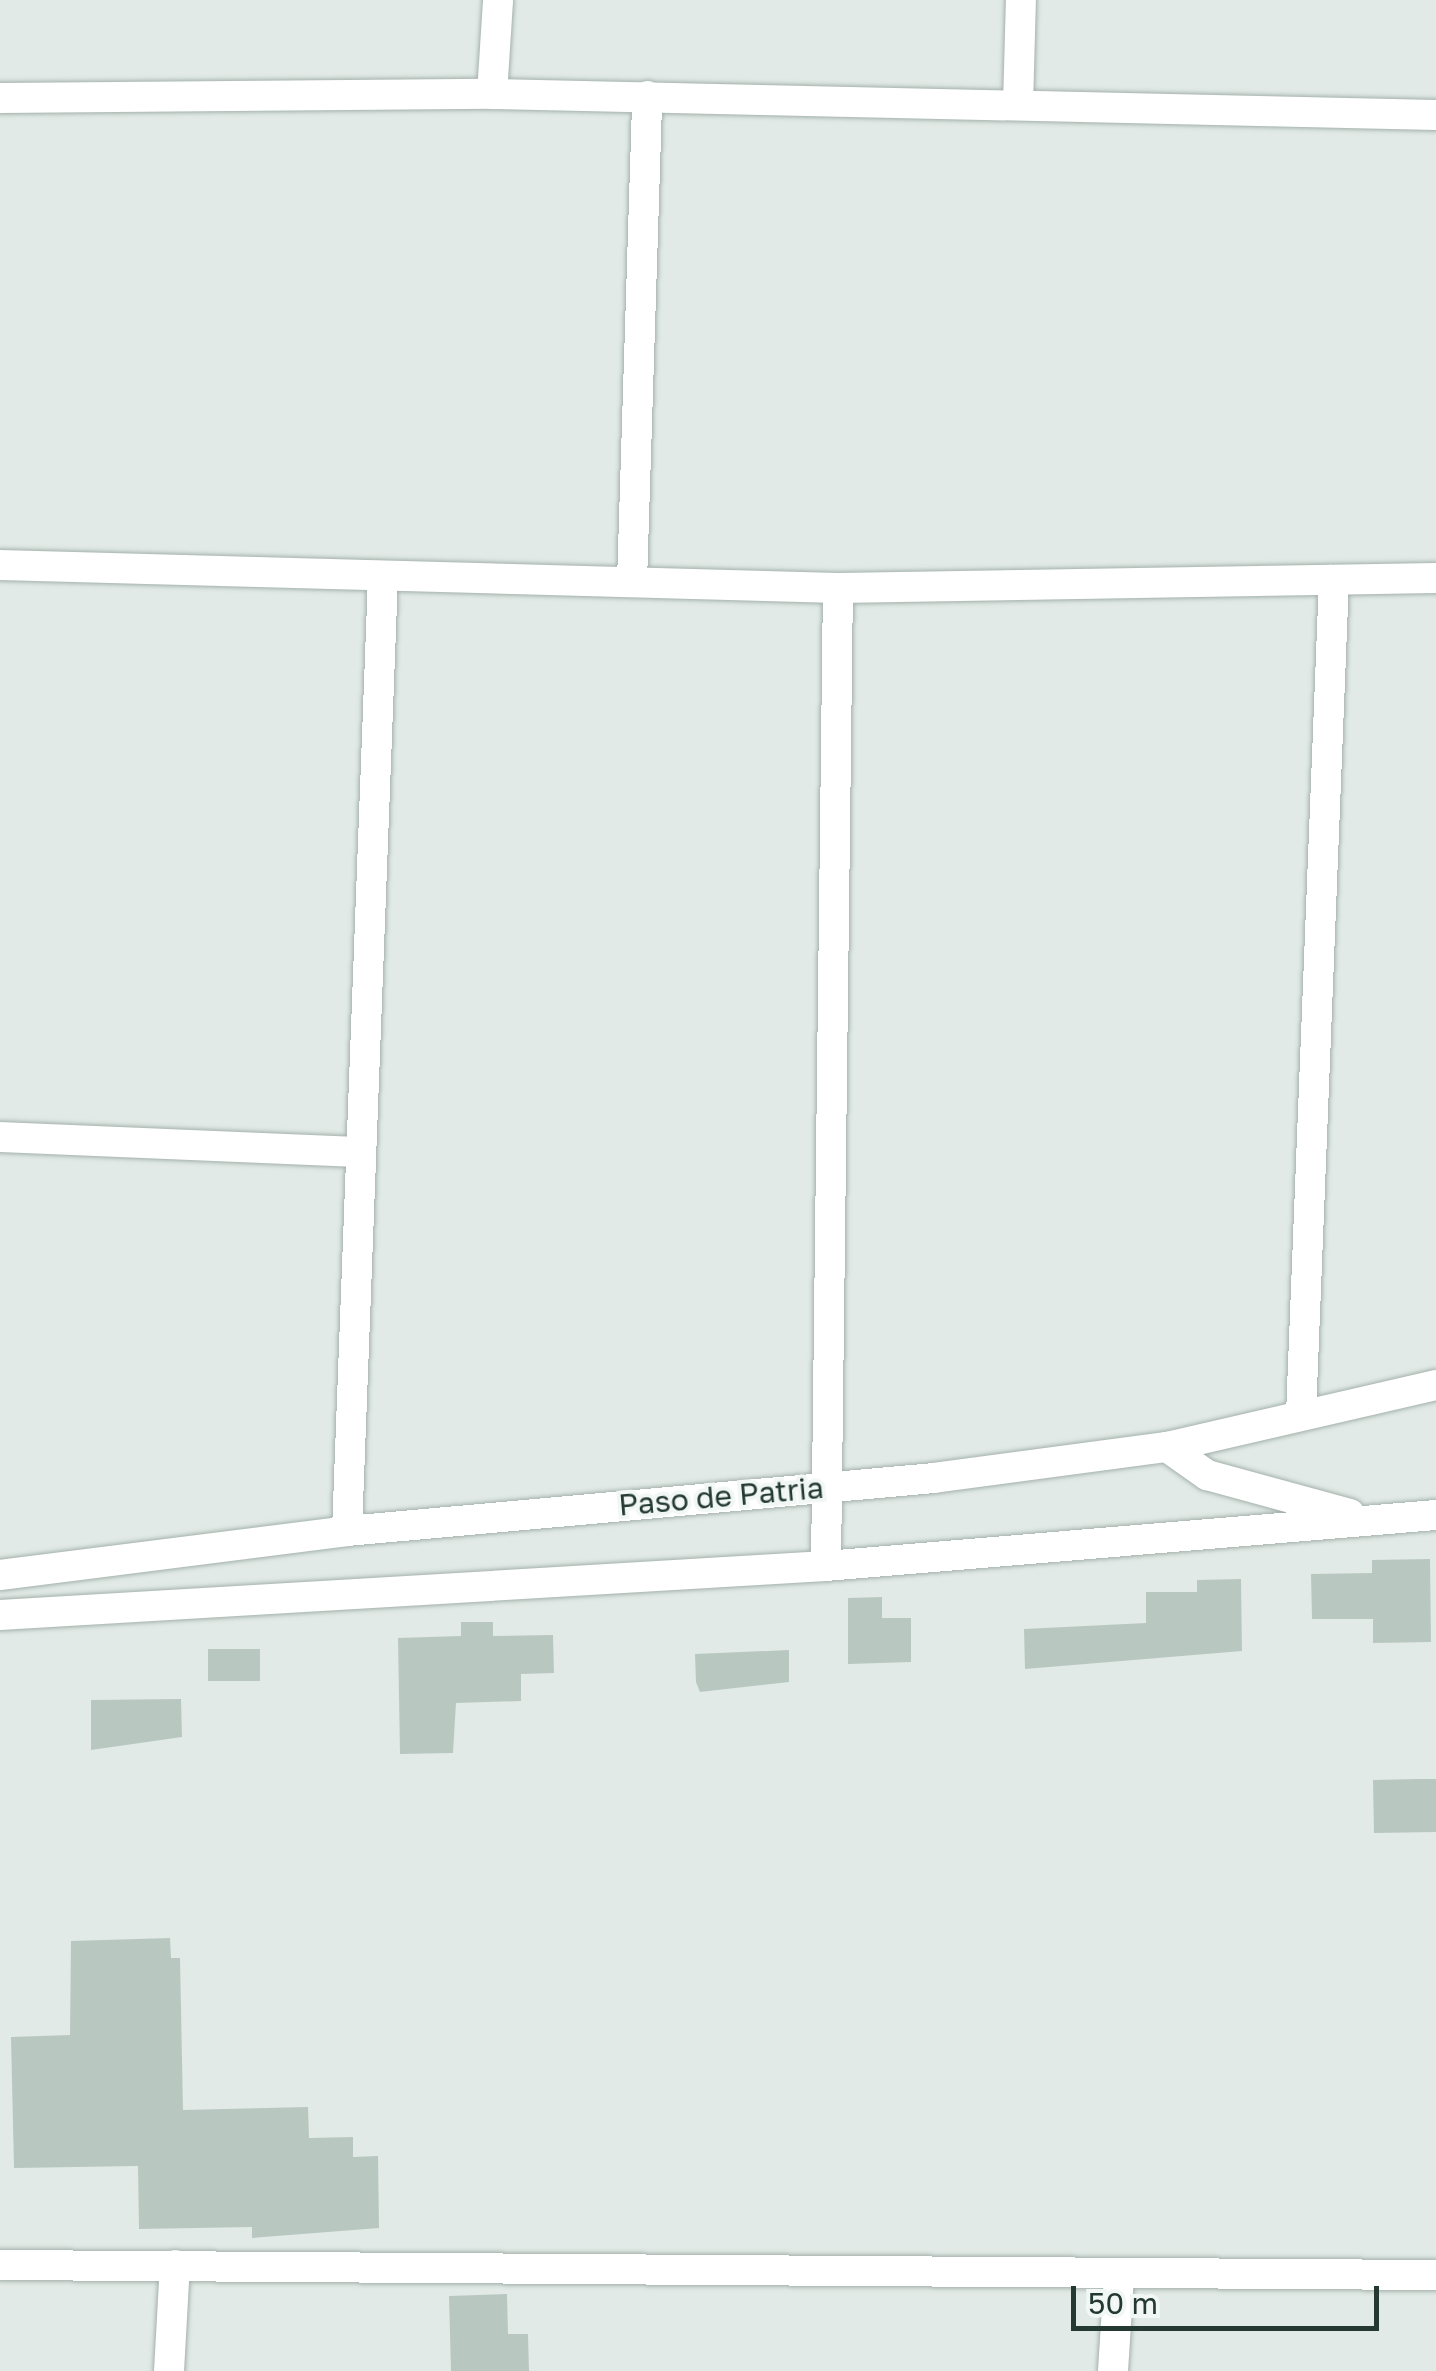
<!DOCTYPE html>
<html>
<head>
<meta charset="utf-8">
<style>
	body { margin:0 }
	#map { position:relative; width:1436px; height:2371px; overflow:hidden; background:#e1eae6; font-family:"Golos Text",sans-serif }
	div>[style] { position:absolute }
	[style*='--x'] { left:calc(var(--x)*1px); top:calc(var(--y)*1px); width:calc(var(--w)*1px); rotate:calc(var(--a)*1deg) }
	.building>* { inset:0; background:#b9c7c1; transform-origin:0 0 }
	.roads { filter:drop-shadow(0 0 2px #a4b1ac) drop-shadow(0 0 2px #a4b1ac) }
	.street>* { height:30px; margin:-15px; padding:0 15px; transform-origin:15px; border-radius:15px; background:#fff }
	span { translate:-50% -50%; white-space:nowrap; text-align:center; line-height:1.15; -webkit-text-stroke:8px #f1f7f4; paint-order:stroke }
	.street-label { font-size:30px; color:#233932 }
	.scale { position:absolute; left:1071px; top:2286px; width:308px; height:45px; box-sizing:border-box; border:5px solid #233932; border-top:0; padding-left:12px; font-size:30px; line-height:35px; white-space:nowrap; color:#233932; -webkit-text-stroke:8px #f1f7f4; paint-order:stroke }
</style>
</head>
<body>
<div id="map">
	<div class="building">
		<div style="clip-path:polygon(1430px 1559px,1431px 1642px,1373px 1643px,1373px 1619px,1312px 1619px,1311px 1574px,1372px 1573px,1372px 1560px)"></div>
		<div style="clip-path:polygon(1241px 1579px,1242px 1651px,1025px 1669px,1024px 1629px,1146px 1623px,1146px 1592px,1197px 1592px,1197px 1580px)"></div>
		<div style="clip-path:polygon(882px 1597px,882px 1618px,911px 1618px,911px 1662px,848px 1664px,848px 1598px)"></div>
		<div style="clip-path:polygon(461px 1622px,493px 1622px,493px 1636px,553px 1635px,554px 1673px,521px 1674px,521px 1701px,456px 1703px,453px 1753px,400px 1754px,398px 1638px,461px 1636px)"></div>
		<div style="left:260px;top:1649px;width:32px;height:52px;rotate:90deg"></div>
		<div style="clip-path:polygon(789px 1650px,789px 1682px,700px 1692px,696px 1682px,695px 1654px)"></div>
		<div style="clip-path:polygon(181px 1699px,182px 1737px,91px 1750px,91px 1700px)"></div>
		<div style="clip-path:polygon(1417px 1779px,1436px 1779px,1436px 1832px,1374px 1833px,1373px 1780px)"></div>
		<div style="clip-path:polygon(170px 1938px,171px 1958px,180px 1958px,183px 2110px,308px 2107px,309px 2138px,353px 2137px,353px 2157px,378px 2156px,379px 2228px,252px 2238px,252px 2227px,139px 2229px,138px 2166px,14px 2168px,11px 2037px,70px 2035px,71px 1941px)"></div>
		<div style="clip-path:polygon(507px 2294px,508px 2334px,528px 2334px,529px 2371px,451px 2371px,449px 2296px)"></div>
	</div>
	<div class="roads">
		<div class="street">
			<div style="--x:492;--y:94;--w:94;--a:-86.3"></div>
			<div style="--x:0;--y:98;--w:492;--a:-0.5"></div>
			<div style="--x:492;--y:94;--w:944;--a:1.27"></div>
			<div style="--x:1018;--y:105;--w:105;--a:-88.4"></div>
			<div style="--x:0;--y:565;--w:838;--a:1.57"></div>
			<div style="--x:838;--y:588;--w:598;--a:-0.96"></div>
			<div style="--x:632;--y:582;--w:486;--a:-88.2"></div>
			<div style="--x:0;--y:1137;--w:355;--a:2.4"></div>
			<div style="--x:1301;--y:1415;--w:836;--a:-87.74"></div>
			<div style="--x:1167;--y:1447;--w:49;--a:35"></div>
			<div style="--x:1207;--y:1475;--w:148;--a:15.3"></div>
			<div style="--x:347;--y:1531;--w:956;--a:-87.84"></div>
			<div style="--x:826;--y:1566;--w:978;--a:-89.3"></div>
			<div style="--x:0;--y:1575;--w:350;--a:-7.2"></div>
			<div style="--x:347;--y:1531;--w:589;--a:-5.16"></div>
			<div style="--x:934;--y:1478;--w:235;--a:-7.6"></div>
			<div style="--x:1167;--y:1447;--w:276;--a:-13"></div>
			<div style="--x:0;--y:1615;--w:827;--a:-3.39"></div>
			<div style="--x:826;--y:1566;--w:612;--a:-4.78"></div>
			<div style="--x:0;--y:2265;--w:1436;--a:0.4"></div>
			<div style="--x:169;--y:2371;--w:106;--a:-86.8"></div>
			<div style="--x:1113;--y:2371;--w:96;--a:-86.4"></div>
		</div>
	</div>
	<div class="street-label">
		<span style="left:721px;top:1496px;rotate:-5deg">Paso de Patria</span>
	</div>
	<div class="scale">50 m</div>
</div>
</body>
</html>
